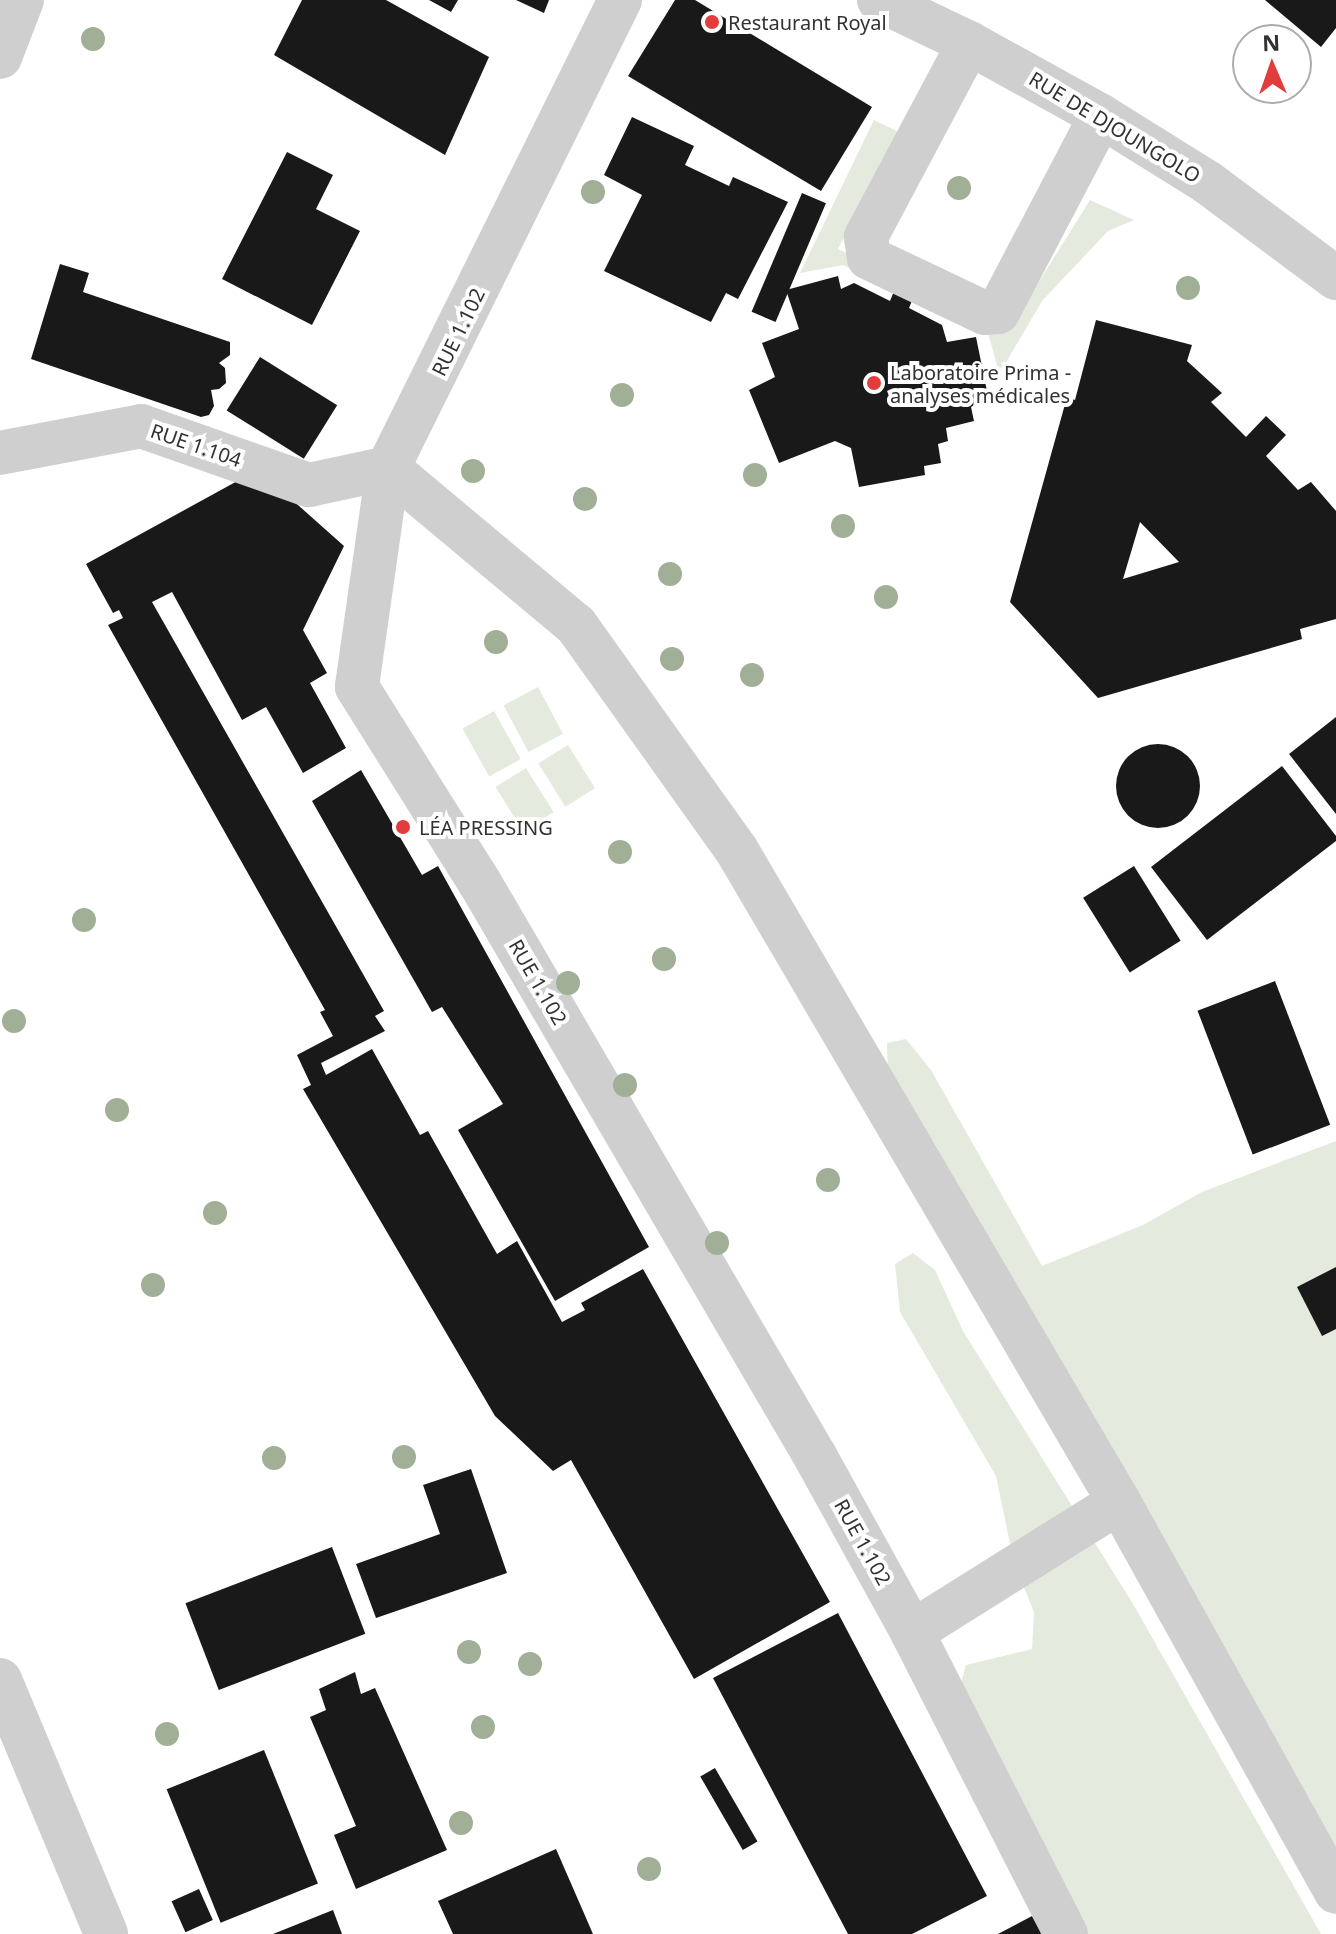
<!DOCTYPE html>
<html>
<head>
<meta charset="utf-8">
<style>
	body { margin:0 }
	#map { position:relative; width:1336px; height:1934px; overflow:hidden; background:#fff; font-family:"Noto Sans",sans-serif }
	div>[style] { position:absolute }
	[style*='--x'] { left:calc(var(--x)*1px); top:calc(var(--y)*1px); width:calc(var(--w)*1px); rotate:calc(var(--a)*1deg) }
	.green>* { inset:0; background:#e4ebde; transform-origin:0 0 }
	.building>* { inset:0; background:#191919; transform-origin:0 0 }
	.round { border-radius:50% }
	.minor>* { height:44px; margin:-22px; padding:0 22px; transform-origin:22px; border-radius:22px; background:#cfcfcf }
	.trees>* { width:24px; height:24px; margin:-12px; border-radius:50%; background:#a0af96 }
	.dots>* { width:22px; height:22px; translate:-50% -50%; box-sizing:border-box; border:4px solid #fff; border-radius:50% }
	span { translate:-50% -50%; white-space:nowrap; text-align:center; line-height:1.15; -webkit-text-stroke:8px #fff; paint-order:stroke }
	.poi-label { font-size:20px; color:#323232 }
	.left { translate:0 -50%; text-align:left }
	.street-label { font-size:20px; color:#323232 }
	.north { position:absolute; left:1232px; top:24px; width:80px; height:80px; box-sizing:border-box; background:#fff; border:2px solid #adadad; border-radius:50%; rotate:358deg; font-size:22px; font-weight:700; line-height:32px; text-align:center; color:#323232 }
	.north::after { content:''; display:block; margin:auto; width:28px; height:36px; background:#e23c3c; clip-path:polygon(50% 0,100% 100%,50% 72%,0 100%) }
</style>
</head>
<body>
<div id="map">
	<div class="green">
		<div style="clip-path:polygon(874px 120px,899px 132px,838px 249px,889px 273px,882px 285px,843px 265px,800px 273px)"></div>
		<div style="clip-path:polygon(1090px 200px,1134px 220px,1108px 231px,1042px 301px,1004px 366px,998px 369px,987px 329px,1015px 320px)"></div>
		<div style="left:538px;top:687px;width:53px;height:39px;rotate:62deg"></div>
		<div style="left:494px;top:711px;width:55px;height:36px;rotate:61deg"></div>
		<div style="left:568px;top:745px;width:51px;height:35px;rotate:58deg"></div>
		<div style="left:526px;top:768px;width:52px;height:36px;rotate:58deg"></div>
		<div style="clip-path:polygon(906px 1039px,931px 1070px,1042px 1266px,1143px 1225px,1202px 1192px,1336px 1141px,1336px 1880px,888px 1087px,887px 1043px)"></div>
		<div style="clip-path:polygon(913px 1253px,935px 1270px,963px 1331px,1133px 1604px,1321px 1934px,1083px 1934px,960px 1687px,966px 1665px,1032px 1649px,1034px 1612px,1014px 1563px,996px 1476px,900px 1312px,895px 1264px)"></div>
	</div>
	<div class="building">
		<div style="clip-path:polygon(302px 0,386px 0,489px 57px,445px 155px,274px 55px)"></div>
		<div style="clip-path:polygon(429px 0,458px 0,451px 12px)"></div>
		<div style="clip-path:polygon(516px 0,549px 0,544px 13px)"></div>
		<div style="clip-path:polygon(675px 0,695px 0,872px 107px,821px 191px,628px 76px)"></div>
		<div style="clip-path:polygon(1265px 0,1336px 0,1336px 28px,1321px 47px)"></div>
		<div style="clip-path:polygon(632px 117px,694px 146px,685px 165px,729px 186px,733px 177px,788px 202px,738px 299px,726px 293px,711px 322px,604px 271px,642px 195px,604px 175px)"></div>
		<div style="clip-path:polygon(287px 152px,333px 175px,316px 209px,360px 231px,312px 325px,222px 279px)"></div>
		<div style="left:802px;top:193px;width:26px;height:129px;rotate:23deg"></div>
		<div style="clip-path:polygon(60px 264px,89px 273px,83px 292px,230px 342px,230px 355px,219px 363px,225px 368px,226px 383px,219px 389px,211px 390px,214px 406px,209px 415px,201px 417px,31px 359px)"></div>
		<div style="clip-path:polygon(901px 274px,919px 284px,909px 308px,942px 325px,947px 342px,976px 337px,988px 396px,971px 407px,974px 421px,946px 428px,948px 441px,938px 444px,941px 463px,924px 466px,925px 475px,859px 487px,851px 448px,835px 441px,779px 463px,749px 390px,775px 377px,762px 343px,799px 329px,786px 290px,838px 276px,841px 289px,854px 283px,890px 301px)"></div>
		<div style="clip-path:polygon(evenodd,1096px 320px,1192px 345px,1187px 361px,1222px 393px,1211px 402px,1246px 437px,1266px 416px,1286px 435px,1266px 456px,1298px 490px,1311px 482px,1336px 511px,1336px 619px,1300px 629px,1302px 639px,1098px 698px,1010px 602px,1067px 397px,1075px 400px,1096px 320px,1140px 522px,1179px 562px,1123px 579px,1140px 522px)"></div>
		<div style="left:260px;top:357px;width:91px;height:63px;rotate:32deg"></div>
		<div style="clip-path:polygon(241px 479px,271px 481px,344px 546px,303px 630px,327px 673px,310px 683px,346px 748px,303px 773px,266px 707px,242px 720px,172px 592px,152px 602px,384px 1011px,375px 1016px,385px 1031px,321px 1063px,326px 1075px,372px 1049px,420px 1135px,428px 1131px,497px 1254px,517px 1241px,562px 1322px,585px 1310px,581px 1303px,643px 1269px,830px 1602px,694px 1679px,571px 1460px,553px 1471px,495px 1416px,303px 1089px,311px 1085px,297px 1055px,333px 1036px,320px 1012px,325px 1010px,108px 625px,123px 618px,119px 610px,113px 613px,86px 564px)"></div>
		<div style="clip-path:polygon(1336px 717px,1336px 814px,1289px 754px)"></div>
		<div class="round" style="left:1116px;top:744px;width:84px;height:84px"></div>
		<div style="clip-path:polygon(1282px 766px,1336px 836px,1336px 841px,1207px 940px,1151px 867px)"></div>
		<div style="clip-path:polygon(361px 770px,422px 875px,438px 866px,649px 1247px,555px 1301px,458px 1130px,503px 1104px,442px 1007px,432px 1012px,312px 801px)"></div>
		<div style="left:1134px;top:866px;width:88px;height:60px;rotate:58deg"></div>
		<div style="left:1275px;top:981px;width:154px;height:83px;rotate:69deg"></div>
		<div style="clip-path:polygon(1336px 1267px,1336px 1329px,1322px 1336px,1297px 1287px)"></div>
		<div style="clip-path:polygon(471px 1469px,507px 1573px,376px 1618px,356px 1564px,440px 1534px,423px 1485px)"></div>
		<div style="left:332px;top:1547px;width:93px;height:157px;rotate:69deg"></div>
		<div style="clip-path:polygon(838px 1613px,987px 1896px,912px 1934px,848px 1934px,713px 1678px)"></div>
		<div style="clip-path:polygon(355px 1672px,361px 1694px,375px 1688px,447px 1850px,356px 1889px,334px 1835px,356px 1826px,310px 1717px,326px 1710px,319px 1689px)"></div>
		<div style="left:264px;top:1750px;width:144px;height:105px;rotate:68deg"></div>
		<div style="left:715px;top:1768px;width:85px;height:17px;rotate:60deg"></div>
		<div style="clip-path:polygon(556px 1849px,593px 1934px,453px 1934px,438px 1901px)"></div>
		<div style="left:199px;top:1889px;width:34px;height:30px;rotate:66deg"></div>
		<div style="clip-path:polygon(333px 1910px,342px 1934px,273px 1934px)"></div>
		<div style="clip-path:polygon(1032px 1916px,1042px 1934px,998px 1934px)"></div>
	</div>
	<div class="minor">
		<div style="--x:620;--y:0;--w:522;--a:116.37"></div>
		<div style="--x:388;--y:468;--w:221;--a:98.1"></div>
		<div style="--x:357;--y:687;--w:231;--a:57.9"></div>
		<div style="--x:480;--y:883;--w:664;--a:59.69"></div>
		<div style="--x:815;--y:1456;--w:201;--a:61.1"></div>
		<div style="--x:912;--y:1632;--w:339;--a:63"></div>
		<div style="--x:879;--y:0;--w:100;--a:25.5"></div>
		<div style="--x:969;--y:43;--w:151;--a:28.9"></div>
		<div style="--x:1101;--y:116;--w:125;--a:31.9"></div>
		<div style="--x:1207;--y:182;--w:161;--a:36.7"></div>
		<div style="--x:969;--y:43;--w:220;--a:118"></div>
		<div style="--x:866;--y:237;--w:21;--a:82"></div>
		<div style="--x:869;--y:258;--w:128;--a:25.4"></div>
		<div style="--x:985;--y:313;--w:13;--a:-4"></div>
		<div style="--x:998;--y:312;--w:221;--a:-62.3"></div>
		<div style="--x:0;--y:57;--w:61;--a:-68.9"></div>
		<div style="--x:0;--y:453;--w:144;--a:-10.8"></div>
		<div style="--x:141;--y:426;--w:178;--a:19.4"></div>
		<div style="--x:309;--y:485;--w:81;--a:-12.1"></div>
		<div style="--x:388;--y:468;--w:245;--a:39.9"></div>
		<div style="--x:576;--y:625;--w:275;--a:54.5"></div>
		<div style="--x:736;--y:849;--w:757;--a:59.61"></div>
		<div style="--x:1119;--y:1502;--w:446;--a:60.9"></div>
		<div style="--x:912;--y:1632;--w:244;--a:-32.1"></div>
		<div style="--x:0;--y:1680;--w:275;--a:67.3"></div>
	</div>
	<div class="trees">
		<div style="left:93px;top:39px"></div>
		<div style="left:959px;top:188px"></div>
		<div style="left:593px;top:192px"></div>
		<div style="left:1188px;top:288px"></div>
		<div style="left:622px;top:395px"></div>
		<div style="left:473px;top:471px"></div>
		<div style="left:755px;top:475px"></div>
		<div style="left:585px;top:499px"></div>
		<div style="left:843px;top:526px"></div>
		<div style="left:670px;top:574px"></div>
		<div style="left:886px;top:597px"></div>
		<div style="left:496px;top:642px"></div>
		<div style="left:672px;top:659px"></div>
		<div style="left:752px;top:675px"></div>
		<div style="left:620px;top:852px"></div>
		<div style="left:84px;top:920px"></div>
		<div style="left:664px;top:959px"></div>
		<div style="left:568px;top:983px"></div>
		<div style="left:14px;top:1021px"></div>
		<div style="left:625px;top:1085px"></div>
		<div style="left:117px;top:1110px"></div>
		<div style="left:828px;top:1180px"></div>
		<div style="left:215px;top:1213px"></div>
		<div style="left:717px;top:1243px"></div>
		<div style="left:153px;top:1285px"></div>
		<div style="left:404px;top:1457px"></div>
		<div style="left:274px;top:1458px"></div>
		<div style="left:469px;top:1652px"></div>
		<div style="left:530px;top:1664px"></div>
		<div style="left:483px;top:1727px"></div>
		<div style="left:167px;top:1734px"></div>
		<div style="left:461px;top:1823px"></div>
		<div style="left:649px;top:1869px"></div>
	</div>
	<div class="dots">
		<div style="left:712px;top:22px;background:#e23c3c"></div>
		<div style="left:874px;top:383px;background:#e23c3c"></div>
		<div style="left:403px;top:827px;background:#e23c3c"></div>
	</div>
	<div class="poi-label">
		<span class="left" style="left:728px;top:22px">Restaurant Royal</span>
		<span class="left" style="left:890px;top:384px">Laboratoire Prima -<br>analyses médicales</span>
		<span class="left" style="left:419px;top:827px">LÉA PRESSING</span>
	</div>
	<div class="street-label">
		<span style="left:1115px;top:127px;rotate:31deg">RUE DE DJOUNGOLO</span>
		<span style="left:458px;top:332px;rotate:-64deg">RUE 1.102</span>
		<span style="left:196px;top:445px;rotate:19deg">RUE 1.104</span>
		<span style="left:538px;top:982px;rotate:60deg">RUE 1.102</span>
		<span style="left:863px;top:1542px;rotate:61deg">RUE 1.102</span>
	</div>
	<div class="north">N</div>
</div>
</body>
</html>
